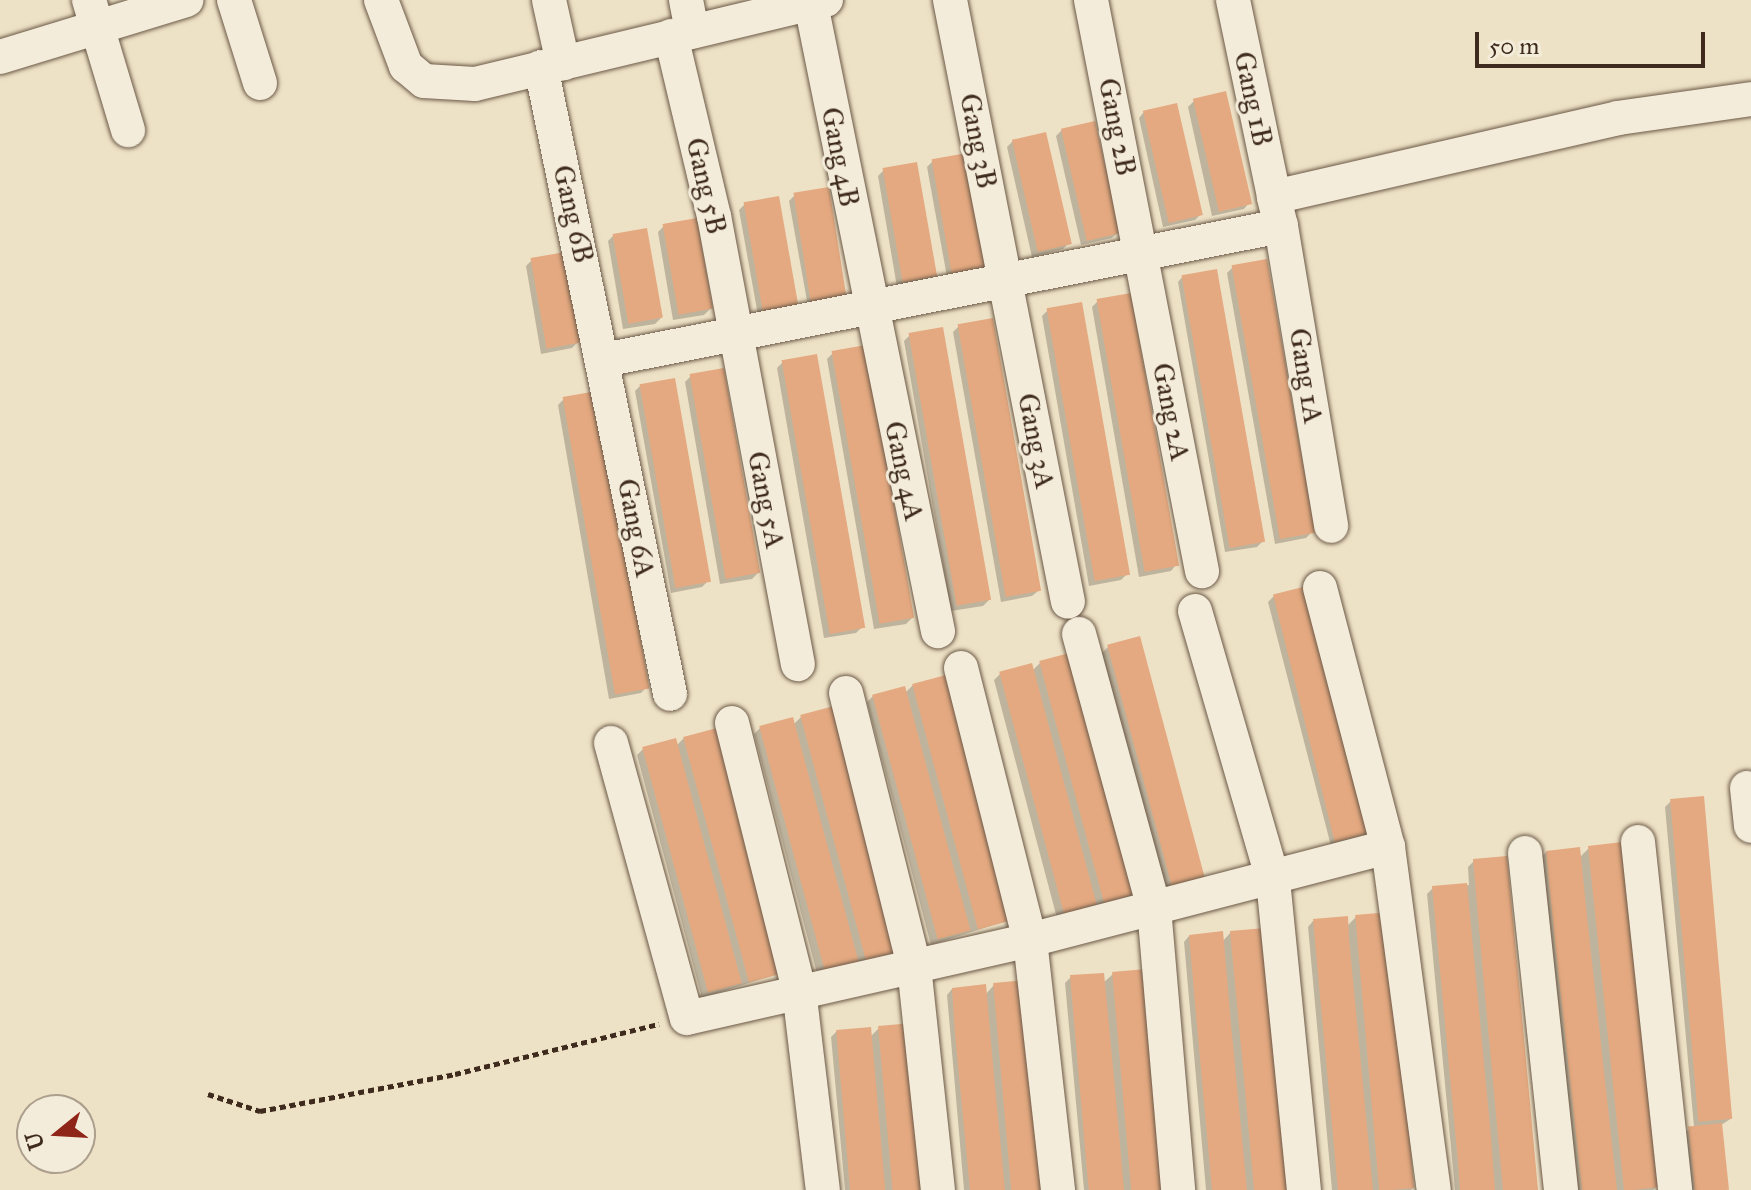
<!DOCTYPE html>
<html>
<head>
<meta charset="utf-8">
<style>
	body { margin:0 }
	#map { position:relative; width:1751px; height:1190px; overflow:hidden; background:#eee2c6; font-family:"IM FELL Great Primer",serif }
	div>[style] { position:absolute }
	[style*='--x'] { left:calc(var(--x)*1px); top:calc(var(--y)*1px); width:calc(var(--w)*1px); rotate:calc(var(--a)*1deg) }
	.shadow>* { inset:0; background:#0003 }
	.building>* { inset:0; background:#e4a980; transform-origin:0 0 }
	.path>* { height:5px; margin-top:-2.5px; transform-origin:0; background:repeating-linear-gradient(90deg,#3f2b1d 0 6px,transparent 0 10px) }
	.roads { filter:drop-shadow(0 0 2px #6b5947) drop-shadow(0 0 2px #6b5947) }
	.minor>* { height:34px; margin:-17px; padding:0 17px; transform-origin:17px; border-radius:17px; background:#f4ecda }
	span { translate:-50% -50%; white-space:nowrap; text-align:center; line-height:1.15; -webkit-text-stroke:6px #f4ecda; paint-order:stroke }
	.street-label { font-size:28px; color:#3f2b1d }
	.north { position:absolute; left:16px; top:1094px; width:80px; height:80px; box-sizing:border-box; background:#f4ecda; border:2px solid #ac9f8e; border-radius:50%; rotate:252deg; font-size:22px; font-weight:700; line-height:32px; text-align:center; color:#3f2b1d }
	.north::after { content:''; display:block; margin:auto; width:28px; height:36px; background:#8f2418; clip-path:polygon(50% 0,100% 100%,50% 72%,0 100%) }
	.scale { position:absolute; left:1475px; top:32px; width:230px; height:36px; box-sizing:border-box; border:4px solid #3f2b1d; border-top:0; padding-left:10px; font-size:24px; line-height:28px; white-space:nowrap; color:#3f2b1d; -webkit-text-stroke:6px #f4ecda; paint-order:stroke }
</style>
</head>
<body>
<div id="map">
	<div class="shadow">
		<div style="clip-path:polygon(1194px 101px,1249px 203px,1244px 209px,1212px 216px,1188px 107px)"></div>
		<div style="clip-path:polygon(1144px 112px,1200px 215px,1195px 220px,1163px 227px,1139px 118px)"></div>
		<div style="clip-path:polygon(1062px 130px,1118px 232px,1112px 238px,1081px 245px,1056px 136px)"></div>
		<div style="clip-path:polygon(1013px 141px,1069px 243px,1063px 249px,1032px 257px,1007px 147px)"></div>
		<div style="clip-path:polygon(933px 161px,984px 266px,978px 272px,947px 277px,927px 167px)"></div>
		<div style="clip-path:polygon(884px 170px,935px 275px,929px 281px,897px 287px,878px 176px)"></div>
		<div style="clip-path:polygon(795px 195px,846px 300px,809px 312px,789px 201px)"></div>
		<div style="clip-path:polygon(745px 204px,796px 310px,759px 321px,739px 210px)"></div>
		<div style="clip-path:polygon(664px 226px,710px 309px,704px 315px,673px 320px,658px 232px)"></div>
		<div style="clip-path:polygon(614px 235px,661px 318px,655px 324px,623px 329px,608px 241px)"></div>
		<div style="clip-path:polygon(532px 260px,578px 342px,572px 348px,541px 354px,526px 266px)"></div>
		<div style="clip-path:polygon(1233px 267px,1312px 532px,1306px 538px,1275px 544px,1227px 273px)"></div>
		<div style="clip-path:polygon(1183px 276px,1263px 541px,1257px 547px,1225px 552px,1178px 282px)"></div>
		<div style="clip-path:polygon(1098px 301px,1176px 565px,1171px 571px,1139px 577px,1092px 307px)"></div>
		<div style="clip-path:polygon(1048px 310px,1127px 574px,1121px 580px,1089px 586px,1042px 316px)"></div>
		<div style="clip-path:polygon(959px 326px,1038px 591px,1032px 596px,1001px 602px,953px 332px)"></div>
		<div style="clip-path:polygon(910px 335px,989px 600px,983px 606px,951px 611px,904px 341px)"></div>
		<div style="clip-path:polygon(833px 353px,912px 618px,906px 624px,874px 629px,827px 359px)"></div>
		<div style="clip-path:polygon(783px 362px,862px 627px,856px 633px,824px 638px,777px 368px)"></div>
		<div style="clip-path:polygon(691px 376px,758px 573px,752px 579px,720px 584px,685px 382px)"></div>
		<div style="clip-path:polygon(641px 385px,708px 581px,702px 587px,671px 593px,635px 391px)"></div>
		<div style="clip-path:polygon(564px 399px,647px 687px,641px 693px,609px 699px,558px 405px)"></div>
		<div style="clip-path:polygon(1274px 596px,1368px 832px,1362px 838px,1331px 846px,1268px 602px)"></div>
		<div style="clip-path:polygon(1108px 647px,1203px 882px,1166px 896px,1102px 653px)"></div>
		<div style="clip-path:polygon(1040px 663px,1136px 897px,1058px 922px,994px 680px,1000px 674px,1032px 671px)"></div>
		<div style="clip-path:polygon(913px 685px,1009px 920px,931px 945px,867px 702px,873px 696px,905px 693px)"></div>
		<div style="clip-path:polygon(801px 717px,896px 951px,818px 977px,754px 734px,760px 728px,793px 725px)"></div>
		<div style="clip-path:polygon(684px 738px,780px 973px,702px 998px,637px 755px,643px 749px,676px 746px)"></div>
		<div style="clip-path:polygon(1671px 801px,1732px 1118px,1721px 1125px,1727px 1190px,1688px 1190px,1683px 1133px,1694px 1127px,1665px 807px)"></div>
		<div style="clip-path:polygon(1589px 848px,1657px 1186px,1653px 1190px,1576px 1190px,1540px 858px,1546px 852px,1580px 857px)"></div>
		<div style="clip-path:polygon(1474px 861px,1536px 1190px,1455px 1190px,1427px 894px,1433px 888px,1469px 885px,1468px 867px)"></div>
		<div style="clip-path:polygon(1356px 917px,1413px 1188px,1411px 1190px,1332px 1190px,1308px 927px,1313px 921px,1347px 926px)"></div>
		<div style="clip-path:polygon(1231px 932px,1287px 1190px,1206px 1190px,1184px 942px,1189px 936px,1222px 942px)"></div>
		<div style="clip-path:polygon(1113px 974px,1165px 1190px,1084px 1190px,1065px 983px,1071px 977px,1103px 983px)"></div>
		<div style="clip-path:polygon(994px 985px,1045px 1190px,964px 1190px,947px 995px,952px 989px,985px 995px)"></div>
		<div style="clip-path:polygon(879px 1028px,926px 1190px,845px 1190px,831px 1037px,837px 1031px,870px 1037px)"></div>
	</div>
	<div class="building">
		<div style="left:1226px;top:91px;width:116px;height:34px;rotate:77deg"></div>
		<div style="left:1177px;top:103px;width:115px;height:35px;rotate:77deg"></div>
		<div style="left:1095px;top:121px;width:115px;height:35px;rotate:77deg"></div>
		<div style="left:1046px;top:132px;width:115px;height:35px;rotate:77deg"></div>
		<div style="left:967px;top:153px;width:116px;height:36px;rotate:80deg"></div>
		<div style="left:917px;top:162px;width:116px;height:35px;rotate:80deg"></div>
		<div style="left:829px;top:187px;width:116px;height:36px;rotate:81deg"></div>
		<div style="left:779px;top:196px;width:116px;height:36px;rotate:80deg"></div>
		<div style="left:697px;top:218px;width:92px;height:35px;rotate:80deg"></div>
		<div style="left:647px;top:228px;width:91px;height:35px;rotate:80deg"></div>
		<div style="left:565px;top:252px;width:92px;height:35px;rotate:80deg"></div>
		<div style="left:1267px;top:259px;width:278px;height:36px;rotate:80deg"></div>
		<div style="left:1217px;top:269px;width:277px;height:36px;rotate:80deg"></div>
		<div style="left:1131px;top:293px;width:277px;height:35px;rotate:80deg"></div>
		<div style="left:1082px;top:302px;width:277px;height:36px;rotate:80deg"></div>
		<div style="left:993px;top:318px;width:277px;height:36px;rotate:80deg"></div>
		<div style="left:943px;top:327px;width:277px;height:35px;rotate:80deg"></div>
		<div style="left:866px;top:345px;width:277px;height:35px;rotate:80deg"></div>
		<div style="left:817px;top:354px;width:278px;height:36px;rotate:80deg"></div>
		<div style="left:724px;top:368px;width:208px;height:35px;rotate:80deg"></div>
		<div style="left:675px;top:378px;width:207px;height:36px;rotate:80deg"></div>
		<div style="left:597px;top:391px;width:302px;height:35px;rotate:80deg"></div>
		<div style="left:1307px;top:586px;width:255px;height:35px;rotate:76deg"></div>
		<div style="left:1140px;top:636px;width:254px;height:34px;rotate:75deg"></div>
		<div style="left:1073px;top:652px;width:254px;height:35px;rotate:75deg"></div>
		<div style="left:1032px;top:663px;width:254px;height:34px;rotate:75deg"></div>
		<div style="left:946px;top:675px;width:254px;height:35px;rotate:75deg"></div>
		<div style="left:905px;top:686px;width:253px;height:34px;rotate:75deg"></div>
		<div style="left:834px;top:706px;width:254px;height:35px;rotate:75deg"></div>
		<div style="left:793px;top:717px;width:254px;height:35px;rotate:75deg"></div>
		<div style="left:717px;top:728px;width:254px;height:35px;rotate:75deg"></div>
		<div style="left:676px;top:738px;width:254px;height:35px;rotate:75deg"></div>
		<div style="left:1704px;top:796px;width:324px;height:34px;rotate:85deg"></div>
		<div style="clip-path:polygon(1622px 842px,1659px 1187px,1633px 1190px,1624px 1190px,1588px 846px)"></div>
		<div style="clip-path:polygon(1580px 847px,1587px 916px,1617px 1190px,1582px 1190px,1555px 942px,1546px 851px)"></div>
		<div style="clip-path:polygon(1507px 856px,1520px 995px,1538px 1190px,1503px 1190px,1483px 974px,1473px 859px)"></div>
		<div style="clip-path:polygon(1467px 883px,1491px 1137px,1495px 1190px,1460px 1190px,1458px 1162px,1432px 886px)"></div>
		<div style="left:1390px;top:912px;width:277px;height:35px;rotate:85deg"></div>
		<div style="clip-path:polygon(1348px 916px,1349px 938px,1373px 1190px,1338px 1190px,1317px 964px,1313px 919px)"></div>
		<div style="clip-path:polygon(1265px 928px,1289px 1190px,1254px 1190px,1243px 1068px,1230px 931px)"></div>
		<div style="clip-path:polygon(1223px 931px,1231px 1024px,1247px 1190px,1212px 1190px,1197px 1026px,1189px 935px)"></div>
		<div style="left:1146px;top:969px;width:222px;height:34px;rotate:85deg"></div>
		<div style="clip-path:polygon(1104px 973px,1115px 1088px,1124px 1190px,1089px 1190px,1088px 1183px,1070px 975px)"></div>
		<div style="left:1028px;top:980px;width:211px;height:35px;rotate:85deg"></div>
		<div style="clip-path:polygon(986px 984px,994px 1076px,1005px 1190px,970px 1190px,955px 1034px,952px 988px)"></div>
		<div style="left:913px;top:1023px;width:168px;height:35px;rotate:85deg"></div>
		<div style="left:871px;top:1027px;width:164px;height:35px;rotate:85deg"></div>
		<div style="left:1722px;top:1123px;width:67px;height:34px;rotate:84deg"></div>
	</div>
	<div class="path">
		<div style="--x:208;--y:1094;--w:55;--a:18.1"></div>
		<div style="--x:260;--y:1111;--w:198;--a:-10.7"></div>
		<div style="--x:455;--y:1074;--w:210;--a:-13.8"></div>
	</div>
	<div class="roads">
		<div class="minor">
			<div style="--x:89;--y:0;--w:136;--a:73.3"></div>
			<div style="--x:234;--y:0;--w:87;--a:72.6"></div>
			<div style="--x:381;--y:0;--w:71;--a:69.3"></div>
			<div style="--x:406;--y:66;--w:23;--a:40"></div>
			<div style="--x:424;--y:81;--w:51;--a:3.4"></div>
			<div style="--x:475;--y:84;--w:361;--a:-13.5"></div>
			<div style="--x:549;--y:0;--w:65;--a:77.5"></div>
			<div style="--x:686;--y:0;--w:32;--a:79"></div>
			<div style="--x:950;--y:0;--w:613;--a:78.91"></div>
			<div style="--x:1091;--y:0;--w:582;--a:79"></div>
			<div style="--x:1233;--y:0;--w:201;--a:78.2"></div>
			<div style="--x:811;--y:4;--w:640;--a:78.55"></div>
			<div style="--x:671;--y:36;--w:185;--a:76.6"></div>
			<div style="--x:714;--y:216;--w:456;--a:79.4"></div>
			<div style="--x:0;--y:57;--w:195;--a:-17"></div>
			<div style="--x:541;--y:67;--w:640;--a:78.37"></div>
			<div style="--x:1281;--y:226;--w:304;--a:80.5"></div>
			<div style="--x:604;--y:360;--w:690;--a:-11.2"></div>
			<div style="--x:1281;--y:226;--w:30;--a:-104"></div>
			<div style="--x:1274;--y:197;--w:353;--a:-12.9"></div>
			<div style="--x:1618;--y:118;--w:134;--a:-8.1"></div>
			<div style="--x:1320;--y:588;--w:268;--a:75.3"></div>
			<div style="--x:1388;--y:847;--w:346;--a:82.4"></div>
			<div style="--x:1195;--y:611;--w:280;--a:73.8"></div>
			<div style="--x:1273;--y:880;--w:312;--a:84.3"></div>
			<div style="--x:1079;--y:634;--w:284;--a:74.7"></div>
			<div style="--x:1154;--y:908;--w:283;--a:85.1"></div>
			<div style="--x:961;--y:668;--w:281;--a:75.8"></div>
			<div style="--x:1030;--y:940;--w:252;--a:83.6"></div>
			<div style="--x:846;--y:693;--w:281;--a:76"></div>
			<div style="--x:914;--y:966;--w:225;--a:83.9"></div>
			<div style="--x:732;--y:723;--w:275;--a:75.9"></div>
			<div style="--x:799;--y:990;--w:201;--a:83.2"></div>
			<div style="--x:611;--y:743;--w:285;--a:74.6"></div>
			<div style="--x:687;--y:1018;--w:352;--a:-12.8"></div>
			<div style="--x:1030;--y:940;--w:370;--a:-14.6"></div>
			<div style="--x:1747;--y:788;--w:38;--a:84"></div>
			<div style="--x:1638;--y:842;--w:350;--a:83.9"></div>
			<div style="--x:1525;--y:853;--w:339;--a:83.9"></div>
		</div>
	</div>
	<div class="street-label">
		<span style="left:1253px;top:99px;rotate:78deg">Gang 1B</span>
		<span style="left:1117px;top:127px;rotate:79deg">Gang 2B</span>
		<span style="left:978px;top:141px;rotate:79deg">Gang 3B</span>
		<span style="left:840px;top:157px;rotate:79deg">Gang 4B</span>
		<span style="left:706px;top:186px;rotate:77deg">Gang 5B</span>
		<span style="left:573px;top:214px;rotate:77deg">Gang 6B</span>
		<span style="left:1306px;top:376px;rotate:81deg">Gang 1A</span>
		<span style="left:1171px;top:412px;rotate:79deg">Gang 2A</span>
		<span style="left:1036px;top:441px;rotate:79deg">Gang 3A</span>
		<span style="left:904px;top:471px;rotate:78deg">Gang 4A</span>
		<span style="left:766px;top:500px;rotate:79deg">Gang 5A</span>
		<span style="left:636px;top:528px;rotate:79deg">Gang 6A</span>
	</div>
	<div class="north">U</div>
	<div class="scale">50 m</div>
</div>
</body>
</html>
